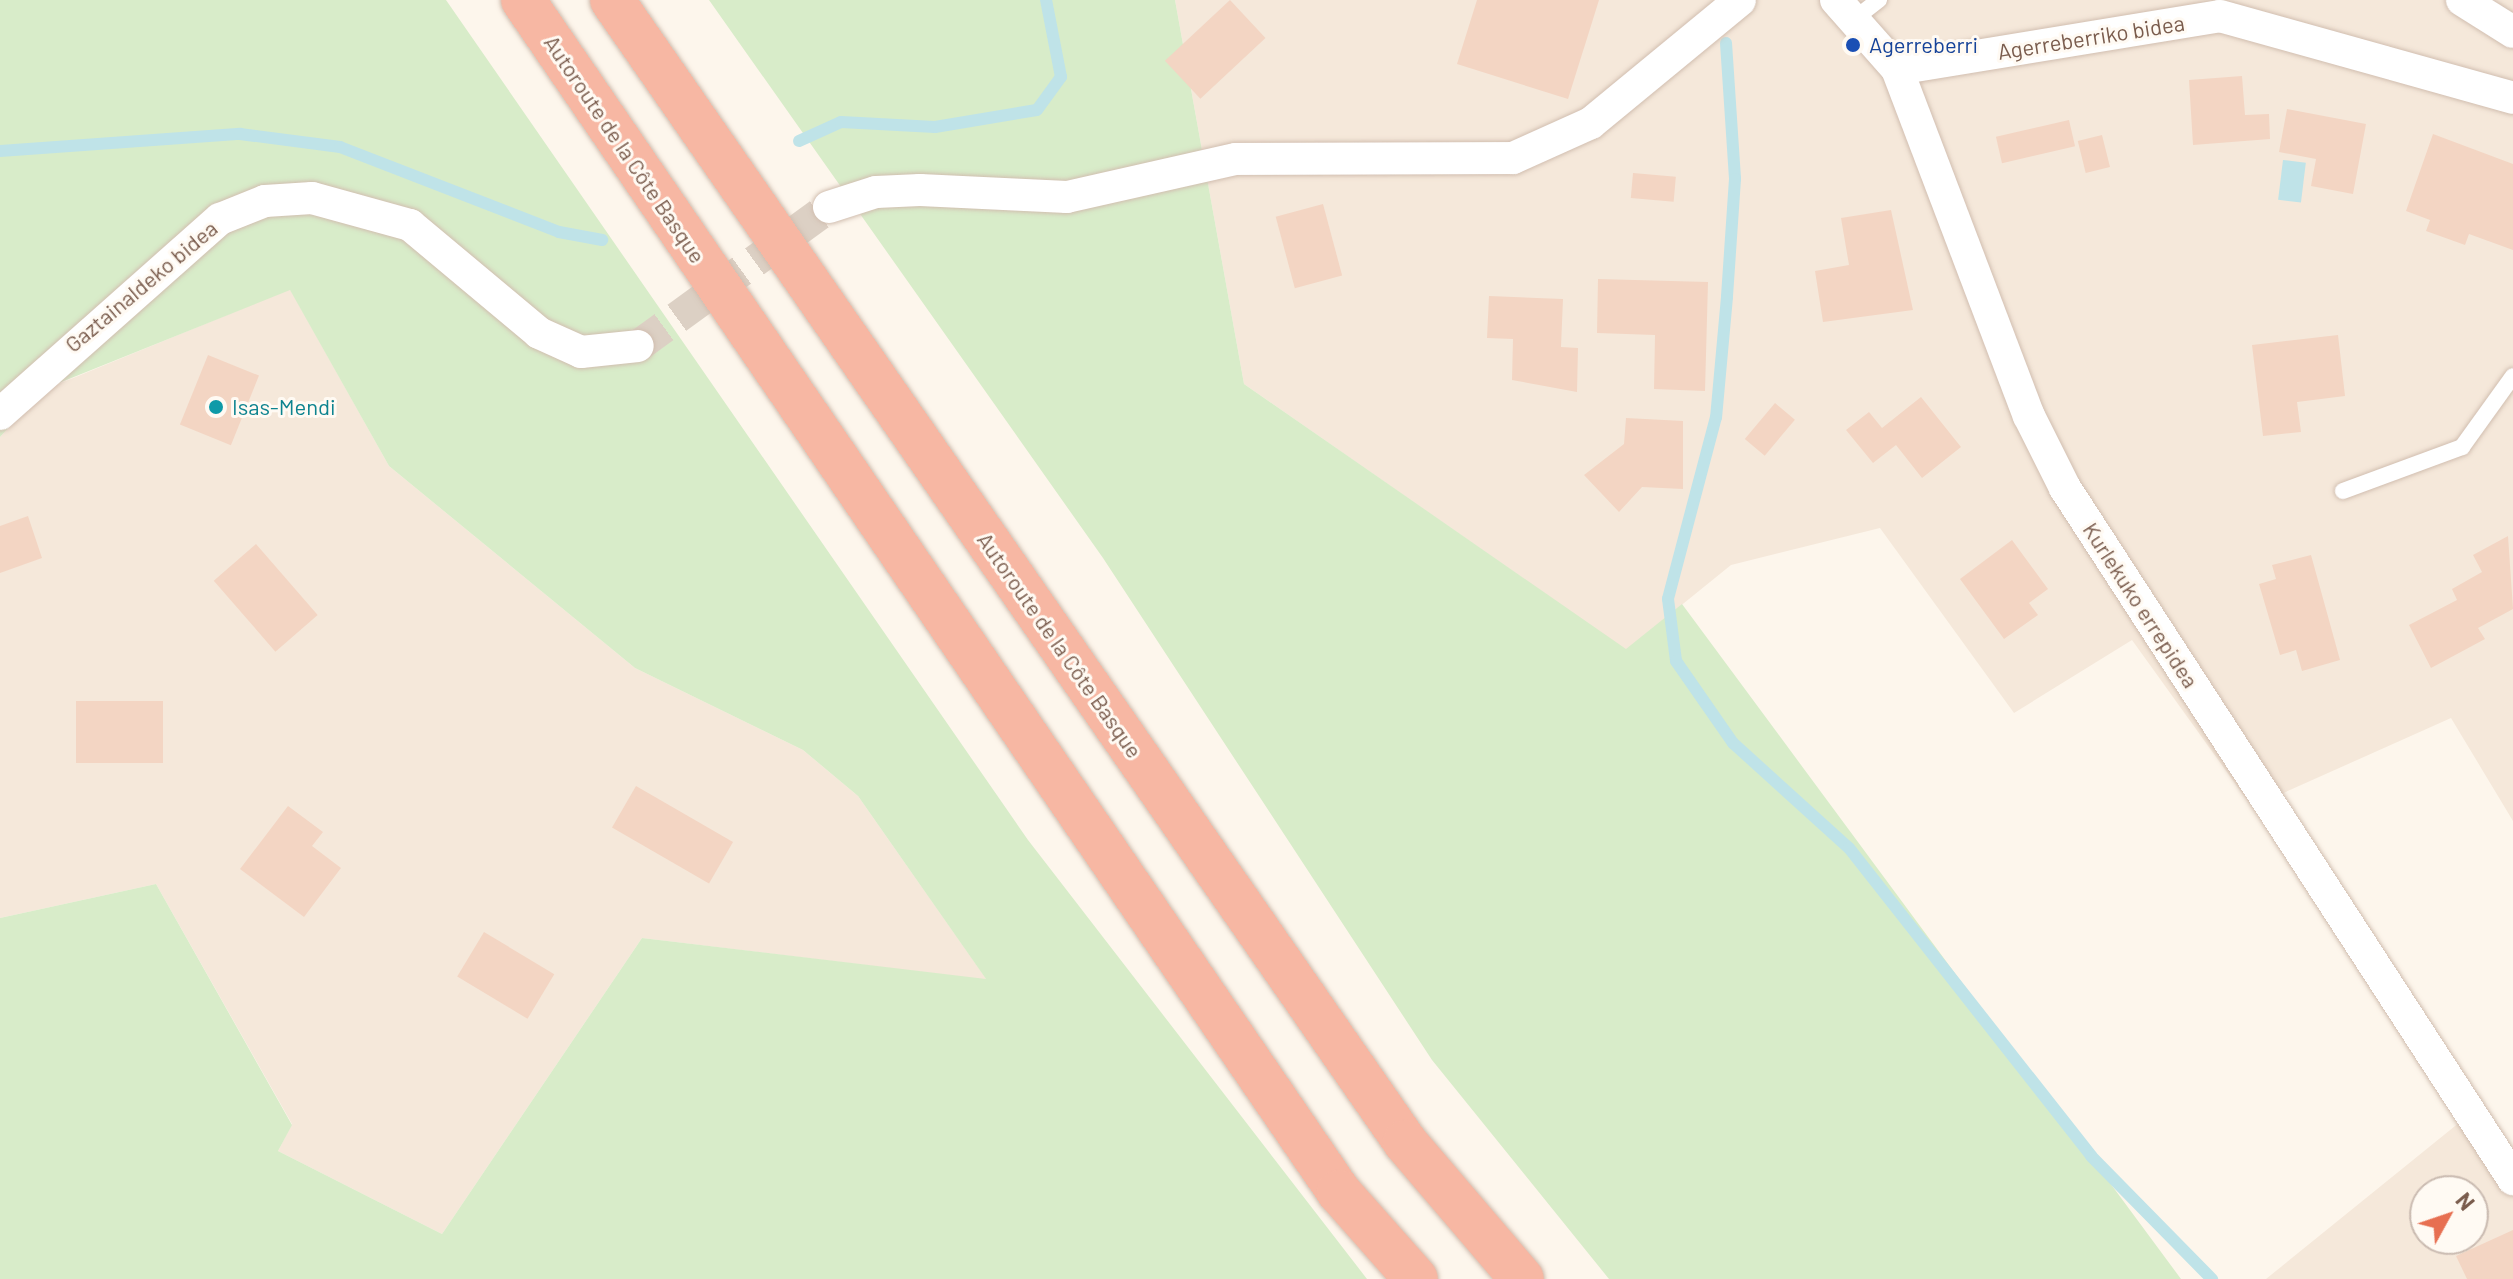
<!DOCTYPE html>
<html>
<head>
<meta charset="utf-8">
<style>
	body { margin:0 }
	#map { position:relative; width:2513px; height:1279px; overflow:hidden; background:#fdf6ec; font-family:Barlow,sans-serif }
	div>[style] { position:absolute }
	[style*='--x'] { left:calc(var(--x)*1px); top:calc(var(--y)*1px); width:calc(var(--w)*1px); rotate:calc(var(--a)*1deg) }
	.residential>* { inset:0; background:#f5e8da }
	.green>* { inset:0; background:#d8ecc9 }
	.water>* { inset:0; background:#bfe3e8; transform-origin:0 0 }
	.stream>* { height:12px; margin:-6px; padding:0 6px; transform-origin:6px; border-radius:6px; background:#bfe3e8 }
	.building>* { inset:0; background:#f3d5c3; transform-origin:0 0 }
	.street-tunnel>* { height:32px; margin-top:-16px; transform-origin:0; background:repeating-linear-gradient(90deg,#dcd0c4 0 32px,transparent 0 48px) }
	.roads { filter:drop-shadow(0 0 2px #d1beb0) drop-shadow(0 0 2px #d1beb0) }
	.lane>* { height:16px; margin:-8px; padding:0 8px; transform-origin:8px; border-radius:8px; background:#fff }
	.street>* { height:32px; margin:-16px; padding:0 16px; transform-origin:16px; border-radius:16px; background:#fff }
	.highway>* { height:44px; margin:-22px; padding:0 22px; transform-origin:22px; border-radius:22px; background:#f7b7a3 }
	.dots>* { width:22px; height:22px; translate:-50% -50%; box-sizing:border-box; border:4px solid #fffaf3; border-radius:50% }
	span { translate:-50% -50%; white-space:nowrap; text-align:center; line-height:1.15; -webkit-text-stroke:6px #fffaf3; paint-order:stroke }
	.street-label { font-size:22px; color:#7a5c4d }
	.transit-label { font-size:22px; color:#164399 }
	.left { translate:0 -50%; text-align:left }
	.culture-label { font-size:22px; color:#0d838f }
	.north { position:absolute; left:2409px; top:1175px; width:80px; height:80px; box-sizing:border-box; background:#fffaf3; border:2px solid #cabbb1; border-radius:50%; rotate:50deg; font-size:22px; font-weight:700; line-height:32px; text-align:center; color:#7a5c4d }
	.north::after { content:''; display:block; margin:auto; width:28px; height:36px; background:#e76f51; clip-path:polygon(50% 0,100% 100%,50% 72%,0 100%) }
</style>
</head>
<body>
<div id="map">
	<div class="residential">
		<div style="clip-path:polygon(1175px 0,2513px 0,2513px 821px,2451px 718px,2252px 807px,2132px 640px,2014px 713px,1880px 528px,1731px 565px,1626px 650px,1244px 384px)"></div>
		<div style="clip-path:polygon(290px 289px,389px 466px,635px 668px,803px 750px,858px 796px,987px 980px,642px 938px,442px 1234px,278px 1151px,292px 1124px,156px 884px,0 918px,0 437px,44px 390px)"></div>
		<div style="clip-path:polygon(evenodd,2460px 1122px,2513px 1185px,2513px 1279px,2266px 1279px,2460px 1122px,2425px 1191px,2473px 1191px,2473px 1239px,2425px 1239px,2425px 1191px)"></div>
	</div>
	<div class="green">
		<div style="clip-path:polygon(0 0,446px 0,1028px 840px,1367px 1279px,0 1279px,0 918px,156px 884px,292px 1125px,278px 1151px,442px 1234px,642px 938px,986px 979px,858px 796px,803px 750px,635px 668px,389px 466px,290px 290px,44px 389px,0 437px)"></div>
		<div style="clip-path:polygon(709px 0,1175px 0,1244px 384px,1626px 649px,1682px 604px,2181px 1279px,1609px 1279px,1432px 1060px,1103px 558px)"></div>
	</div>
	<div class="water">
		<div style="left:2283px;top:160px;width:23px;height:40px;rotate:7deg"></div>
	</div>
	<div class="stream">
		<div style="--x:1726;--y:43;--w:136;--a:86.2"></div>
		<div style="--x:1735;--y:179;--w:118;--a:93.9"></div>
		<div style="--x:1727;--y:297;--w:121;--a:95.2"></div>
		<div style="--x:1716;--y:417;--w:188;--a:104.8"></div>
		<div style="--x:1668;--y:599;--w:63;--a:82.6"></div>
		<div style="--x:1676;--y:661;--w:100;--a:55.2"></div>
		<div style="--x:1733;--y:743;--w:156;--a:42.2"></div>
		<div style="--x:1849;--y:848;--w:392;--a:51.8"></div>
		<div style="--x:2091;--y:1156;--w:173;--a:45.5"></div>
		<div style="--x:799;--y:141;--w:46;--a:-24.3"></div>
		<div style="--x:841;--y:122;--w:94;--a:3"></div>
		<div style="--x:935;--y:127;--w:103;--a:-9.5"></div>
		<div style="--x:1037;--y:110;--w:41;--a:-54"></div>
		<div style="--x:1061;--y:77;--w:78;--a:-101"></div>
		<div style="--x:0;--y:151;--w:241;--a:-4.1"></div>
		<div style="--x:240;--y:134;--w:101;--a:7.4"></div>
		<div style="--x:340;--y:147;--w:235;--a:21.2"></div>
		<div style="--x:559;--y:232;--w:44;--a:10.5"></div>
	</div>
	<div class="building">
		<div style="left:1230px;top:0;width:52px;height:89px;rotate:47deg"></div>
		<div style="clip-path:polygon(1477px 0,1599px 0,1568px 99px,1457px 64px)"></div>
		<div style="clip-path:polygon(2242px 76px,2245px 115px,2269px 114px,2270px 139px,2193px 145px,2189px 80px)"></div>
		<div style="clip-path:polygon(2287px 109px,2366px 124px,2353px 194px,2311px 186px,2316px 159px,2279px 152px)"></div>
		<div style="left:2069px;top:120px;width:27px;height:75px;rotate:77deg"></div>
		<div style="clip-path:polygon(2433px 134px,2513px 164px,2513px 250px,2469px 234px,2465px 245px,2426px 231px,2430px 220px,2406px 211px)"></div>
		<div style="left:2102px;top:135px;width:33px;height:25px;rotate:76deg"></div>
		<div style="left:1633px;top:173px;width:43px;height:25px;rotate:5deg"></div>
		<div style="left:1323px;top:204px;width:74px;height:49px;rotate:75deg"></div>
		<div style="clip-path:polygon(1891px 210px,1913px 310px,1823px 322px,1815px 271px,1849px 265px,1841px 218px)"></div>
		<div style="clip-path:polygon(1598px 279px,1708px 282px,1705px 391px,1654px 389px,1655px 335px,1597px 333px)"></div>
		<div style="clip-path:polygon(1489px 296px,1563px 299px,1561px 347px,1578px 348px,1577px 392px,1512px 380px,1513px 339px,1487px 338px)"></div>
		<div style="clip-path:polygon(2338px 335px,2345px 396px,2297px 402px,2301px 432px,2263px 436px,2252px 345px)"></div>
		<div style="left:208px;top:355px;width:55px;height:75px;rotate:22deg"></div>
		<div style="clip-path:polygon(1921px 397px,1961px 447px,1922px 478px,1896px 445px,1873px 463px,1846px 430px,1869px 412px,1882px 428px)"></div>
		<div style="left:1775px;top:403px;width:26px;height:47px;rotate:40deg"></div>
		<div style="clip-path:polygon(1626px 418px,1683px 421px,1683px 489px,1642px 487px,1619px 512px,1584px 475px,1624px 444px)"></div>
		<div style="clip-path:polygon(28px 516px,42px 558px,0 573px,0 526px)"></div>
		<div style="clip-path:polygon(2508px 536px,2513px 609px,2478px 628px,2485px 639px,2431px 668px,2409px 625px,2457px 600px,2452px 589px,2482px 572px,2473px 555px)"></div>
		<div style="clip-path:polygon(2012px 540px,2048px 589px,2029px 603px,2038px 615px,2004px 639px,1960px 579px)"></div>
		<div style="left:256px;top:544px;width:94px;height:56px;rotate:49deg"></div>
		<div style="clip-path:polygon(2311px 555px,2340px 660px,2302px 671px,2296px 650px,2280px 655px,2259px 584px,2276px 579px,2272px 565px)"></div>
		<div style="left:76px;top:701px;width:87px;height:62px"></div>
		<div style="left:636px;top:786px;width:112px;height:48px;rotate:30deg"></div>
		<div style="clip-path:polygon(288px 806px,323px 832px,312px 846px,341px 868px,304px 917px,240px 869px)"></div>
		<div style="left:484px;top:932px;width:82px;height:52px;rotate:31deg"></div>
		<div style="clip-path:polygon(2513px 1230px,2513px 1279px,2467px 1279px,2456px 1256px)"></div>
	</div>
	<div class="street-tunnel">
		<div style="--x:638;--y:346;--w:236;--a:-36"></div>
	</div>
	<div class="roads">
		<div class="lane">
			<div style="--x:1857;--y:17;--w:28;--a:-38"></div>
			<div style="--x:2343;--y:491;--w:127;--a:-20.3"></div>
			<div style="--x:2462;--y:447;--w:87;--a:-54.3"></div>
		</div>
		<div class="street">
			<div style="--x:1836;--y:0;--w:92;--a:48.5"></div>
			<div style="--x:1897;--y:69;--w:371;--a:69.2"></div>
			<div style="--x:2029;--y:416;--w:80;--a:63.4"></div>
			<div style="--x:2065;--y:488;--w:824;--a:57.04"></div>
			<div style="--x:2462;--y:0;--w:60;--a:32.1"></div>
			<div style="--x:1897;--y:69;--w:327;--a:-9.3"></div>
			<div style="--x:2220;--y:16;--w:304;--a:15.6"></div>
			<div style="--x:829;--y:207;--w:49;--a:-17.7"></div>
			<div style="--x:876;--y:192;--w:44;--a:-2.6"></div>
			<div style="--x:920;--y:190;--w:147;--a:2.7"></div>
			<div style="--x:1067;--y:197;--w:173;--a:-12.7"></div>
			<div style="--x:1236;--y:159;--w:277;--a:-0.2"></div>
			<div style="--x:1513;--y:158;--w:85;--a:-24.2"></div>
			<div style="--x:1591;--y:123;--w:193;--a:-39.5"></div>
			<div style="--x:0;--y:414;--w:294;--a:-41.6"></div>
			<div style="--x:220;--y:219;--w:48;--a:-21.8"></div>
			<div style="--x:265;--y:201;--w:47;--a:-3.7"></div>
			<div style="--x:312;--y:198;--w:102;--a:15.4"></div>
			<div style="--x:410;--y:225;--w:168;--a:39.9"></div>
			<div style="--x:539;--y:333;--w:46;--a:24.3"></div>
			<div style="--x:581;--y:352;--w:57;--a:-6"></div>
		</div>
		<div class="highway">
			<div style="--x:523;--y:0;--w:1445;--a:55.61"></div>
			<div style="--x:1339;--y:1192;--w:116;--a:48.5"></div>
			<div style="--x:612;--y:0;--w:1390;--a:55.22"></div>
			<div style="--x:1405;--y:1142;--w:180;--a:49.5"></div>
		</div>
	</div>
	<div class="dots">
		<div style="left:1853px;top:45px;background:#1a4fb4"></div>
		<div style="left:216px;top:407px;background:#0f9aa8"></div>
	</div>
	<div class="street-label">
		<span style="left:2091px;top:37px;rotate:-9deg">Agerreberriko bidea</span>
		<span style="left:625px;top:149px;rotate:56deg">Autoroute de la Côte Basque</span>
		<span style="left:141px;top:286px;rotate:-40deg">Gaztainaldeko bidea</span>
		<span style="left:2141px;top:605px;rotate:57deg">Kurlekuko errepidea</span>
		<span style="left:1060px;top:645px;rotate:55deg">Autoroute de la Côte Basque</span>
	</div>
	<div class="transit-label">
		<span class="left" style="left:1869px;top:45px">Agerreberri</span>
	</div>
	<div class="culture-label">
		<span class="left" style="left:232px;top:407px">Isas-Mendi</span>
	</div>
	<div class="north">N</div>
</div>
</body>
</html>
